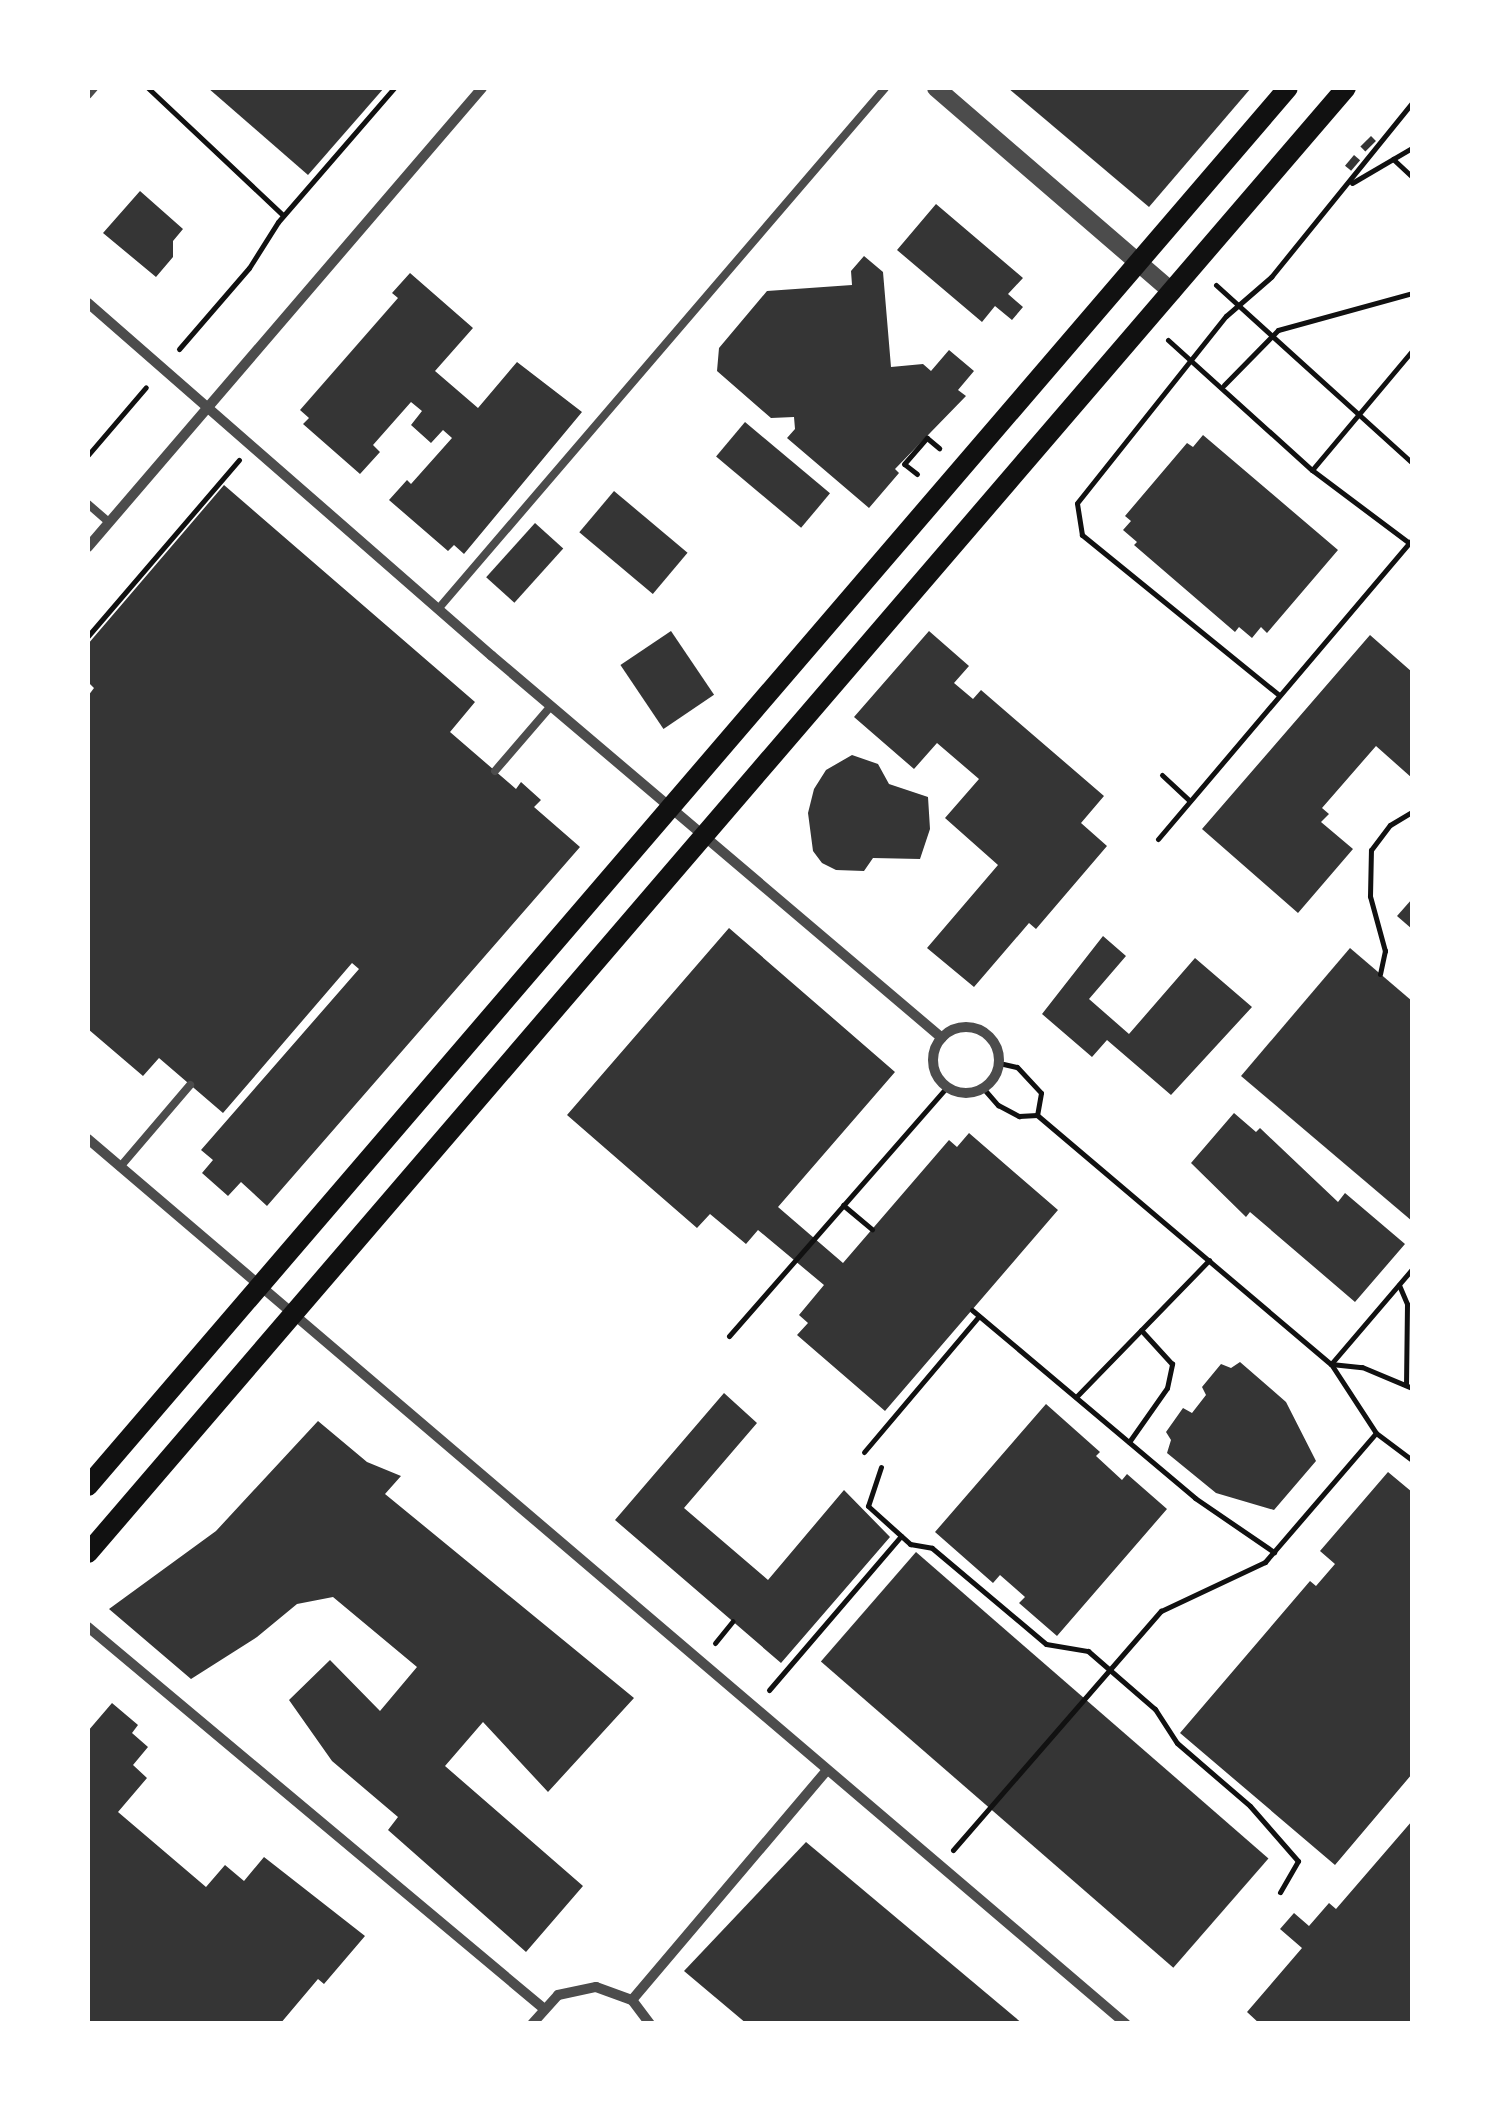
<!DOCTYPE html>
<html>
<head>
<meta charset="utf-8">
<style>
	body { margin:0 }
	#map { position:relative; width:1500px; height:2111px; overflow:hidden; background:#fff; font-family:Arial,sans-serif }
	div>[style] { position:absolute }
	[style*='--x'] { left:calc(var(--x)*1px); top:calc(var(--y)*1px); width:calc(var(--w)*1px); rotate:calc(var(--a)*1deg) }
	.building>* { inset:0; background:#353535; transform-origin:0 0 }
	.path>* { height:5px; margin:-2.5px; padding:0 2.5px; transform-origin:2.5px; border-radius:2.5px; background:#111 }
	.service>* { height:8px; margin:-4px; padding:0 4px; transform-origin:4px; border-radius:4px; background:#4c4c4c }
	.minor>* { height:10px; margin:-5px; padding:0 5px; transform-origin:5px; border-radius:5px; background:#4c4c4c }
	.minor>.ring { margin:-5px; padding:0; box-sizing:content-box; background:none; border:10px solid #4c4c4c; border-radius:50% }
	.tertiary>* { height:18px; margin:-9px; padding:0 9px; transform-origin:9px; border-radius:9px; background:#4c4c4c }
	.secondary>* { height:20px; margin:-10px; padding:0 10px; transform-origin:10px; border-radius:10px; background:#111 }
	span { translate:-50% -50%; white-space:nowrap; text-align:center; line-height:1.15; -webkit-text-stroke:9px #fff; paint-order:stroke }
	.frame { position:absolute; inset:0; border:90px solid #fff; pointer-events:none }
</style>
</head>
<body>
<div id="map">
	<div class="building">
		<div style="clip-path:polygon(208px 88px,384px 88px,308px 175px)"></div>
		<div style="clip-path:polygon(1008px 88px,1251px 88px,1149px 207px)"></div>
		<div style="left:1371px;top:136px;width:7px;height:15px;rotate:45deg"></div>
		<div style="left:1354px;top:155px;width:8px;height:14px;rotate:40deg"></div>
		<div style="clip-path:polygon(140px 191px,183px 229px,173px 241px,173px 257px,156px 277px,103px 233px)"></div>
		<div style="clip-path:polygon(936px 204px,1023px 278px,1008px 294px,1023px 307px,1012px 320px,995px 306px,982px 322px,897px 250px)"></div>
		<div style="clip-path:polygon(864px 256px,883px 272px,891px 367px,923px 364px,931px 371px,949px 350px,974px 371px,958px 390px,966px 396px,895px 469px,899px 473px,869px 508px,787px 438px,795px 429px,794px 417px,771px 418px,717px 371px,719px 348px,767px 291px,852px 285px,851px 271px)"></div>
		<div style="clip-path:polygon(410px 273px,473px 328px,435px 371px,478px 408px,517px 362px,582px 412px,464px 554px,454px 545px,448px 551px,389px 500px,407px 480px,411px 484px,452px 438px,443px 430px,431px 443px,411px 425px,422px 411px,411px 402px,373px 445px,380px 452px,360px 474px,303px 424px,309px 418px,300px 410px,398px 298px,392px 293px)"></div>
		<div style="left:745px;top:422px;width:111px;height:45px;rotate:40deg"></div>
		<div style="clip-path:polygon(1203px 435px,1338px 550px,1267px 633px,1261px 627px,1252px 638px,1239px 627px,1235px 632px,1134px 545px,1137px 542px,1123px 530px,1131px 521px,1125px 516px,1187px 443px,1193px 447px)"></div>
		<div style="clip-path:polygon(224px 485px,475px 702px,450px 732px,516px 789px,521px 782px,541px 800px,534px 807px,580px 847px,267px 1206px,241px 1182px,228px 1196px,202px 1173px,213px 1160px,201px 1150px,359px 969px,352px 963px,223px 1113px,159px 1058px,143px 1076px,88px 1029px,88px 696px,94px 688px,88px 682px,88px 644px)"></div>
		<div style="left:614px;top:491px;width:96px;height:54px;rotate:40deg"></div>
		<div style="left:535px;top:523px;width:38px;height:73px;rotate:42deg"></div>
		<div style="left:671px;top:631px;width:77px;height:61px;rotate:56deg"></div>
		<div style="clip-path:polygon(929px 631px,969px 666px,954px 683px,973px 699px,981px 690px,1104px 796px,1081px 823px,1107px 846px,1036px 929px,1029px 923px,974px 987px,927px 948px,998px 865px,945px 818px,979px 779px,937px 743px,914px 769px,854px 717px)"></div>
		<div style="clip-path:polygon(1370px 635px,1412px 672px,1412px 778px,1376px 746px,1322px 808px,1329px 814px,1321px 822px,1353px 849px,1298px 913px,1202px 829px)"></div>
		<div style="clip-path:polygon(852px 755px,878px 764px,889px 784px,928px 797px,930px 829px,920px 859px,873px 858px,864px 871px,836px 870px,822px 863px,813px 851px,808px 813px,814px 789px,826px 770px)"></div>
		<div style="clip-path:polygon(1412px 899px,1412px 929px,1397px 916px)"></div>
		<div style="clip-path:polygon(729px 928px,895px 1072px,778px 1207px,843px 1263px,949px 1140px,957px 1147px,969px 1133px,1058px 1210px,885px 1411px,797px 1335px,808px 1323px,799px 1315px,824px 1285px,758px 1230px,746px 1244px,710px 1214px,697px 1228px,567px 1115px)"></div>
		<div style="clip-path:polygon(1103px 936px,1126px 956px,1089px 999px,1129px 1034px,1195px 958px,1252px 1007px,1171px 1095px,1107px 1040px,1092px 1057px,1042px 1014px)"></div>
		<div style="clip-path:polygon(1350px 948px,1412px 1001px,1412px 1221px,1241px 1076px)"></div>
		<div style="clip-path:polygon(1234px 1113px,1256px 1132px,1260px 1128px,1338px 1202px,1345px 1193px,1405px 1244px,1355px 1302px,1250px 1212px,1246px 1217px,1191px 1163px)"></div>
		<div style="clip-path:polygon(1240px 1362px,1286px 1402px,1316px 1461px,1274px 1510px,1216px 1493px,1167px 1453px,1171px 1440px,1166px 1432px,1183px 1408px,1192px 1413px,1206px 1395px,1202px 1387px,1221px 1364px,1231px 1368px)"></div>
		<div style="clip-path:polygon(724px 1393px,757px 1423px,684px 1508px,768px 1580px,844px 1490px,890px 1537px,781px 1663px,615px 1520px)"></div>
		<div style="clip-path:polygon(1046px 1404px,1100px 1452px,1096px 1456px,1122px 1480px,1127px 1474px,1167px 1509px,1057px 1636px,1019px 1603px,1025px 1597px,1000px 1575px,993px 1583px,935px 1532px)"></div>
		<div style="clip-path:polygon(318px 1421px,367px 1462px,401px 1476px,385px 1494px,634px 1698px,548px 1792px,483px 1722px,445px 1766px,583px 1886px,526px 1952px,388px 1830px,398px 1817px,332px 1761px,289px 1700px,330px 1660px,380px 1711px,417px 1667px,333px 1597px,297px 1604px,257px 1637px,191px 1679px,109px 1609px,216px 1531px)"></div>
		<div style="clip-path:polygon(1388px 1472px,1412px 1492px,1412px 1774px,1335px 1865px,1180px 1733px,1310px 1581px,1316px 1586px,1335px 1564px,1320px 1551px)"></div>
		<div style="left:916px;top:1552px;width:467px;height:145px;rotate:41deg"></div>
		<div style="clip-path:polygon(112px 1703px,138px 1725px,132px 1733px,148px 1747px,133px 1765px,147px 1778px,118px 1812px,206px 1887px,225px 1865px,244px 1881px,264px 1857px,365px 1936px,324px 1984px,318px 1979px,280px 2024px,88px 2024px,88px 1731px)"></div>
		<div style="clip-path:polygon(1412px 1821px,1412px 2024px,1260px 2024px,1247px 2012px,1302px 1948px,1280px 1929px,1294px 1913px,1309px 1926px,1329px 1903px,1336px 1909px)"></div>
		<div style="clip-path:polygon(806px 1842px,1023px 2024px,747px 2024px,684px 1971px)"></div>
	</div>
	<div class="path">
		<div style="--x:148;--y:88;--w:185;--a:43.3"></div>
		<div style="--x:1393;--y:159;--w:26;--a:43"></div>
		<div style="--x:1352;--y:183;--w:69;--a:-30.3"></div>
		<div style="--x:1216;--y:285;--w:265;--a:42.2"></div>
		<div style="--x:1168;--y:340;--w:194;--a:42.1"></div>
		<div style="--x:1312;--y:470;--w:125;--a:36.9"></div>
		<div style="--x:179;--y:349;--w:107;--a:-49.2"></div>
		<div style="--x:249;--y:268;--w:54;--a:-57.8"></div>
		<div style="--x:278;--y:222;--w:177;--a:-49.1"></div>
		<div style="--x:1224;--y:385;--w:77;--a:-45.5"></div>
		<div style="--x:1278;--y:330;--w:139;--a:-15.4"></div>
		<div style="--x:88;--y:455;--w:89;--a:-49.5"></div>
		<div style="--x:1312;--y:470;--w:155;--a:-50"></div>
		<div style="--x:917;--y:474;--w:16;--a:-142"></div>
		<div style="--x:904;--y:464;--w:35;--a:-49"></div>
		<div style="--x:927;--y:438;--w:16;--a:40"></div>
		<div style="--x:88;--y:636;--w:232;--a:-49.4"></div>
		<div style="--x:1279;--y:695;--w:254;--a:-140.9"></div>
		<div style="--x:1082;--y:535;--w:32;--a:-99"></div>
		<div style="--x:1077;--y:503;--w:239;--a:-51.5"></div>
		<div style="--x:1226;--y:316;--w:60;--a:-40.9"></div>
		<div style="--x:1271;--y:277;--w:224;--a:-51"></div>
		<div style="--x:1162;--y:775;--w:38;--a:43"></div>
		<div style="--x:1158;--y:839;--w:393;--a:-49.7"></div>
		<div style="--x:1380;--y:974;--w:24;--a:-78"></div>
		<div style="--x:1385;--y:951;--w:57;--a:-105.3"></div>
		<div style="--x:1370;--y:896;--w:46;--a:-88.8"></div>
		<div style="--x:1371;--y:850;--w:31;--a:-53"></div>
		<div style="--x:1390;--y:825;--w:26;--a:-31"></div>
		<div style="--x:999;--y:1063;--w:18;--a:13"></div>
		<div style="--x:1017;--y:1067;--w:35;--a:47"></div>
		<div style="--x:1041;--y:1093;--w:22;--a:100"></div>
		<div style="--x:983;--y:1088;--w:23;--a:49"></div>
		<div style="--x:998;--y:1105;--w:24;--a:28"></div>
		<div style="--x:1019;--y:1116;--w:18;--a:-3"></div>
		<div style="--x:1037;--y:1115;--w:385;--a:40.3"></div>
		<div style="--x:1331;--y:1364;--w:82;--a:56.9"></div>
		<div style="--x:1376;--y:1433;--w:45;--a:36.9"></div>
		<div style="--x:843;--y:1205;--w:38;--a:40"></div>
		<div style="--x:1399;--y:1285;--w:21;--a:67"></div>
		<div style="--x:1407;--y:1304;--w:79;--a:90.7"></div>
		<div style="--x:972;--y:1310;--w:292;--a:40.1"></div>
		<div style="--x:1195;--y:1498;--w:96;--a:34.4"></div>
		<div style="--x:729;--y:1336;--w:331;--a:-48.8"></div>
		<div style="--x:1331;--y:1364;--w:125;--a:-49.5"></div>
		<div style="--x:1331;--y:1364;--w:31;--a:6"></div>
		<div style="--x:1362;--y:1367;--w:54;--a:22.8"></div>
		<div style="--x:1076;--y:1397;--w:191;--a:-45.8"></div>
		<div style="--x:1129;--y:1442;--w:66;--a:-54.9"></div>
		<div style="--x:1167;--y:1388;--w:25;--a:-78"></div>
		<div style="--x:1172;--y:1364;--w:46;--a:-132.4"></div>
		<div style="--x:864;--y:1452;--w:178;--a:-49.8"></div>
		<div style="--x:881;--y:1467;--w:41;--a:108.4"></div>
		<div style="--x:868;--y:1506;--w:57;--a:42.1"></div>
		<div style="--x:910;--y:1544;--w:22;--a:10"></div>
		<div style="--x:932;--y:1548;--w:149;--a:40.1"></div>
		<div style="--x:1046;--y:1644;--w:43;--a:9.5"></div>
		<div style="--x:1088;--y:1651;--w:89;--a:40.9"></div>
		<div style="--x:1155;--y:1709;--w:40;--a:57.1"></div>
		<div style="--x:1177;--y:1743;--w:96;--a:40.8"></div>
		<div style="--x:1250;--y:1806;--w:73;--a:48.9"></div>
		<div style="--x:1298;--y:1861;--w:36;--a:120"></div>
		<div style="--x:715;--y:1643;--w:28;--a:-51"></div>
		<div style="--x:769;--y:1690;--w:203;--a:-49.4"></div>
		<div style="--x:953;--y:1850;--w:317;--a:-49"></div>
		<div style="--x:1161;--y:1611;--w:115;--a:-25.2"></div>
		<div style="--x:1265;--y:1562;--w:170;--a:-49.3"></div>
	</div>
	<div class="service">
		<div style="--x:88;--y:95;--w:9;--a:-49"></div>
		<div style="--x:88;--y:504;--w:28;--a:41"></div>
		<div style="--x:439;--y:608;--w:685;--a:-49.38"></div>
		<div style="--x:495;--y:771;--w:86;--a:-49.3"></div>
		<div style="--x:120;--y:1167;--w:108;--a:-49.5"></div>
	</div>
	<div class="minor">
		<div style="--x:88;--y:303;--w:536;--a:41.15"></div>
		<div style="--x:492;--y:656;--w:590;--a:40.33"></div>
		<div style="--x:88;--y:547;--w:605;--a:-49.36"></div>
		<div class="ring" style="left:933px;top:1027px;width:56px;height:56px"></div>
		<div style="--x:88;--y:1139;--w:1364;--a:40.45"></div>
		<div style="--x:88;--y:1627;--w:593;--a:39.94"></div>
		<div style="--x:632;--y:2000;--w:300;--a:-49.7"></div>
		<div style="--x:532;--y:2024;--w:39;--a:-48"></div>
		<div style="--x:558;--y:1995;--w:39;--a:-12"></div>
		<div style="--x:596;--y:1987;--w:38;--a:20"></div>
		<div style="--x:632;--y:2000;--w:30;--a:53"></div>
	</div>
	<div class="tertiary">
		<div style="--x:936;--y:88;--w:312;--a:40.8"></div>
	</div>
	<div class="secondary">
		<div style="--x:88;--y:1486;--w:1842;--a:-49.36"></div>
		<div style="--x:88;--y:1553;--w:1931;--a:-49.35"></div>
	</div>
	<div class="frame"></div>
</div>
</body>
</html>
